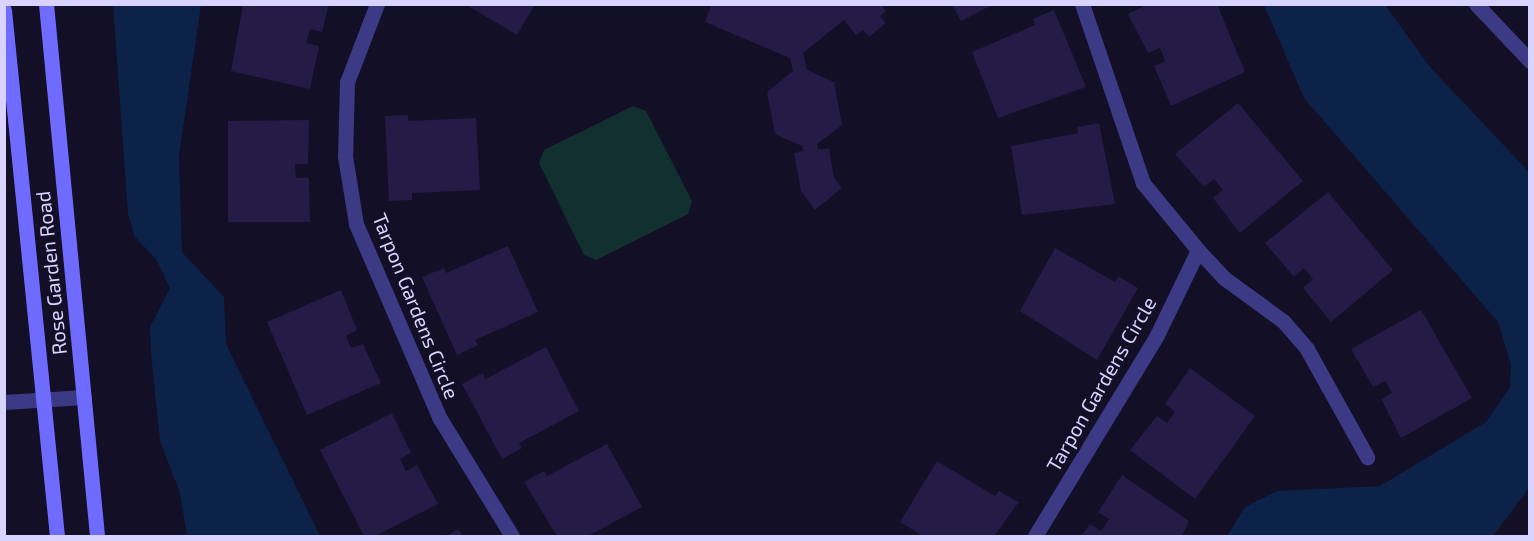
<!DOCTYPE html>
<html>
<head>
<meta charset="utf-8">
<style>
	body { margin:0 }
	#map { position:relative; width:1534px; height:541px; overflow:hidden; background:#130f26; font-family:"Exo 2",sans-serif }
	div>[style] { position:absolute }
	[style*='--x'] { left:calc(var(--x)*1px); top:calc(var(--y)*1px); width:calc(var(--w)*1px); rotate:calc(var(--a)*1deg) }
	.green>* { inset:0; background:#12302f }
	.water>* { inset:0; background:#0c2248 }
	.building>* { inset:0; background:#241b47 }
	.street>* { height:15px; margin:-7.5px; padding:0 7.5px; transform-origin:7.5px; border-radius:7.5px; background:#3d3a85 }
	.secondary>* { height:15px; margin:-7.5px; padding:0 7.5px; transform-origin:7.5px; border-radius:7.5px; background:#6f6bff }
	span { translate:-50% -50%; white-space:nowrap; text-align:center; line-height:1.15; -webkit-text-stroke:6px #130f26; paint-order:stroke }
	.street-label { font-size:20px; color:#d9d4ff }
	.frame { position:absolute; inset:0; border:6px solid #d9d4ff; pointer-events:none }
</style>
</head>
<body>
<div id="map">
	<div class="green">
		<div style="clip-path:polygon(633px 106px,646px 111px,692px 201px,688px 214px,596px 260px,584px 255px,539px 163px,544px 150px)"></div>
	</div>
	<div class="water">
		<div style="clip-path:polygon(113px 5px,201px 5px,179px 156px,182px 252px,224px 297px,226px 344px,320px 536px,187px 536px,180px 493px,160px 441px,151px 354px,150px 327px,170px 288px,156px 259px,135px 237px,128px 214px)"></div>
		<div style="clip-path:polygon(1264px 5px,1385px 5px,1430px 67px,1529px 172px,1529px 488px,1493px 536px,1227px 536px,1245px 507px,1277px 491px,1380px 486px,1486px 422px,1510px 387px,1511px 365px,1498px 322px,1304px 98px)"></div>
	</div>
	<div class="building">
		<div style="clip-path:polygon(243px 4px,329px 4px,322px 32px,310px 29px,306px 43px,319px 46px,310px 89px,231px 71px)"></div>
		<div style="clip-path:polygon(465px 4px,535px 4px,517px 35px)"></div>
		<div style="clip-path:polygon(712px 4px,881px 4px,886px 11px,880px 16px,886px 23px,869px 37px,863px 30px,856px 35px,844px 20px,803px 53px,807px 70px,834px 82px,842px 125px,817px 144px,818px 150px,829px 148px,834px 178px,842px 188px,815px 210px,801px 191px,794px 153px,803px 151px,802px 146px,775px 134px,767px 92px,793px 71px,790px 58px,705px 22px)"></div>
		<div style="clip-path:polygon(952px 4px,994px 4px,961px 21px)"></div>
		<div style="clip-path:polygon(1149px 4px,1217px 4px,1245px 72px,1171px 106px,1154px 66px,1165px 61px,1160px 48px,1148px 53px,1128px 14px)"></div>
		<div style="clip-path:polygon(1054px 10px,1086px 87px,998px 118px,972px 52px,1035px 25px,1033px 19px)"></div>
		<div style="clip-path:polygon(1238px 103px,1303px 181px,1240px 233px,1213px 198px,1223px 190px,1214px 179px,1204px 187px,1175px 154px)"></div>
		<div style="clip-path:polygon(408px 115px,408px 121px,476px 118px,480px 190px,412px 193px,412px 200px,389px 201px,385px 116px)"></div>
		<div style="clip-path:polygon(309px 120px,308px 164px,295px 164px,296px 178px,309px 178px,310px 222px,228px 222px,228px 121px)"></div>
		<div style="clip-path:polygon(1099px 123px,1115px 204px,1022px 215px,1011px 146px,1078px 133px,1077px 127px)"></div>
		<div style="clip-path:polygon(1328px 192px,1393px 270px,1331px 322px,1303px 288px,1313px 279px,1304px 268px,1294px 277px,1265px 243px)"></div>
		<div style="clip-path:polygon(508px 246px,538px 312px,475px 340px,478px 345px,457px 355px,422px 277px,444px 268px,446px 273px)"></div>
		<div style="clip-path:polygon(1055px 248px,1115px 282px,1118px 276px,1138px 288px,1097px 360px,1020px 311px)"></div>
		<div style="clip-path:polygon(341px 290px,357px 330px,346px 336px,351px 348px,363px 344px,381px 383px,307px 415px,267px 322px)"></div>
		<div style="clip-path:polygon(1421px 310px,1472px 398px,1401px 438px,1381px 399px,1392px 393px,1385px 381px,1373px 387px,1351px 349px)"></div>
		<div style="clip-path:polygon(546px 347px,579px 411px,519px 443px,522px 448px,502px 459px,462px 384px,483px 373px,485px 379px)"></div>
		<div style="clip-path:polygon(1190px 368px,1255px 416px,1195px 499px,1130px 450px,1157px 416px,1167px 423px,1175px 412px,1165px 404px)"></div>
		<div style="clip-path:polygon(392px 413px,411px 453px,400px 459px,406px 471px,417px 465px,438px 504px,375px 536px,364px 536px,320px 450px)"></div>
		<div style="clip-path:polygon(607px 444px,642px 507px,588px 536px,557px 536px,524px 482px,544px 471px,547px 476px)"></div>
		<div style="clip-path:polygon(937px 461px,995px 496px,999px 491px,1019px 502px,994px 536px,923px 536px,900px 522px)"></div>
		<div style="clip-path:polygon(1122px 475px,1189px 521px,1182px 536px,1081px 536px,1090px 524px,1101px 531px,1109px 519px,1098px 512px)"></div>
		<div style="clip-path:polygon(458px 529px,463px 536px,446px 536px)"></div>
	</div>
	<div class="street">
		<div style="--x:377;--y:4;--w:84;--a:111"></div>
		<div style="--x:347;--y:82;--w:74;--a:91.5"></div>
		<div style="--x:345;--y:156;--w:69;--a:80.8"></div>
		<div style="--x:356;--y:224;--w:210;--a:66.7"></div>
		<div style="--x:439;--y:417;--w:140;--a:58.5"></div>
		<div style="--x:1476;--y:4;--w:79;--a:46.5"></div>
		<div style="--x:1198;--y:250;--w:38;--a:47"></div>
		<div style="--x:1224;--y:278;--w:73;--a:36.1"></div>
		<div style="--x:1283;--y:321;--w:37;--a:49"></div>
		<div style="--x:1307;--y:349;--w:124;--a:60.9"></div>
		<div style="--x:4;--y:402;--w:80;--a:-3.6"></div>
		<div style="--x:1035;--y:536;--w:235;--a:-58.7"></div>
		<div style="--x:1157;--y:335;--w:94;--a:-64.2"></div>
		<div style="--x:1198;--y:250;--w:87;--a:-129.4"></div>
		<div style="--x:1143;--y:183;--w:189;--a:-108.8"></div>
	</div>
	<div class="secondary">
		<div style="--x:46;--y:4;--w:534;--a:84.52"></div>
		<div style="--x:4;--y:10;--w:529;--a:84.25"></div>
	</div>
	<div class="street-label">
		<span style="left:51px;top:273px;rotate:-96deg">Rose Garden Road</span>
		<span style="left:416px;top:306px;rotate:68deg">Tarpon Gardens Circle</span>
		<span style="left:1101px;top:384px;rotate:-60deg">Tarpon Gardens Circle</span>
	</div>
	<div class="frame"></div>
</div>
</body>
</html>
